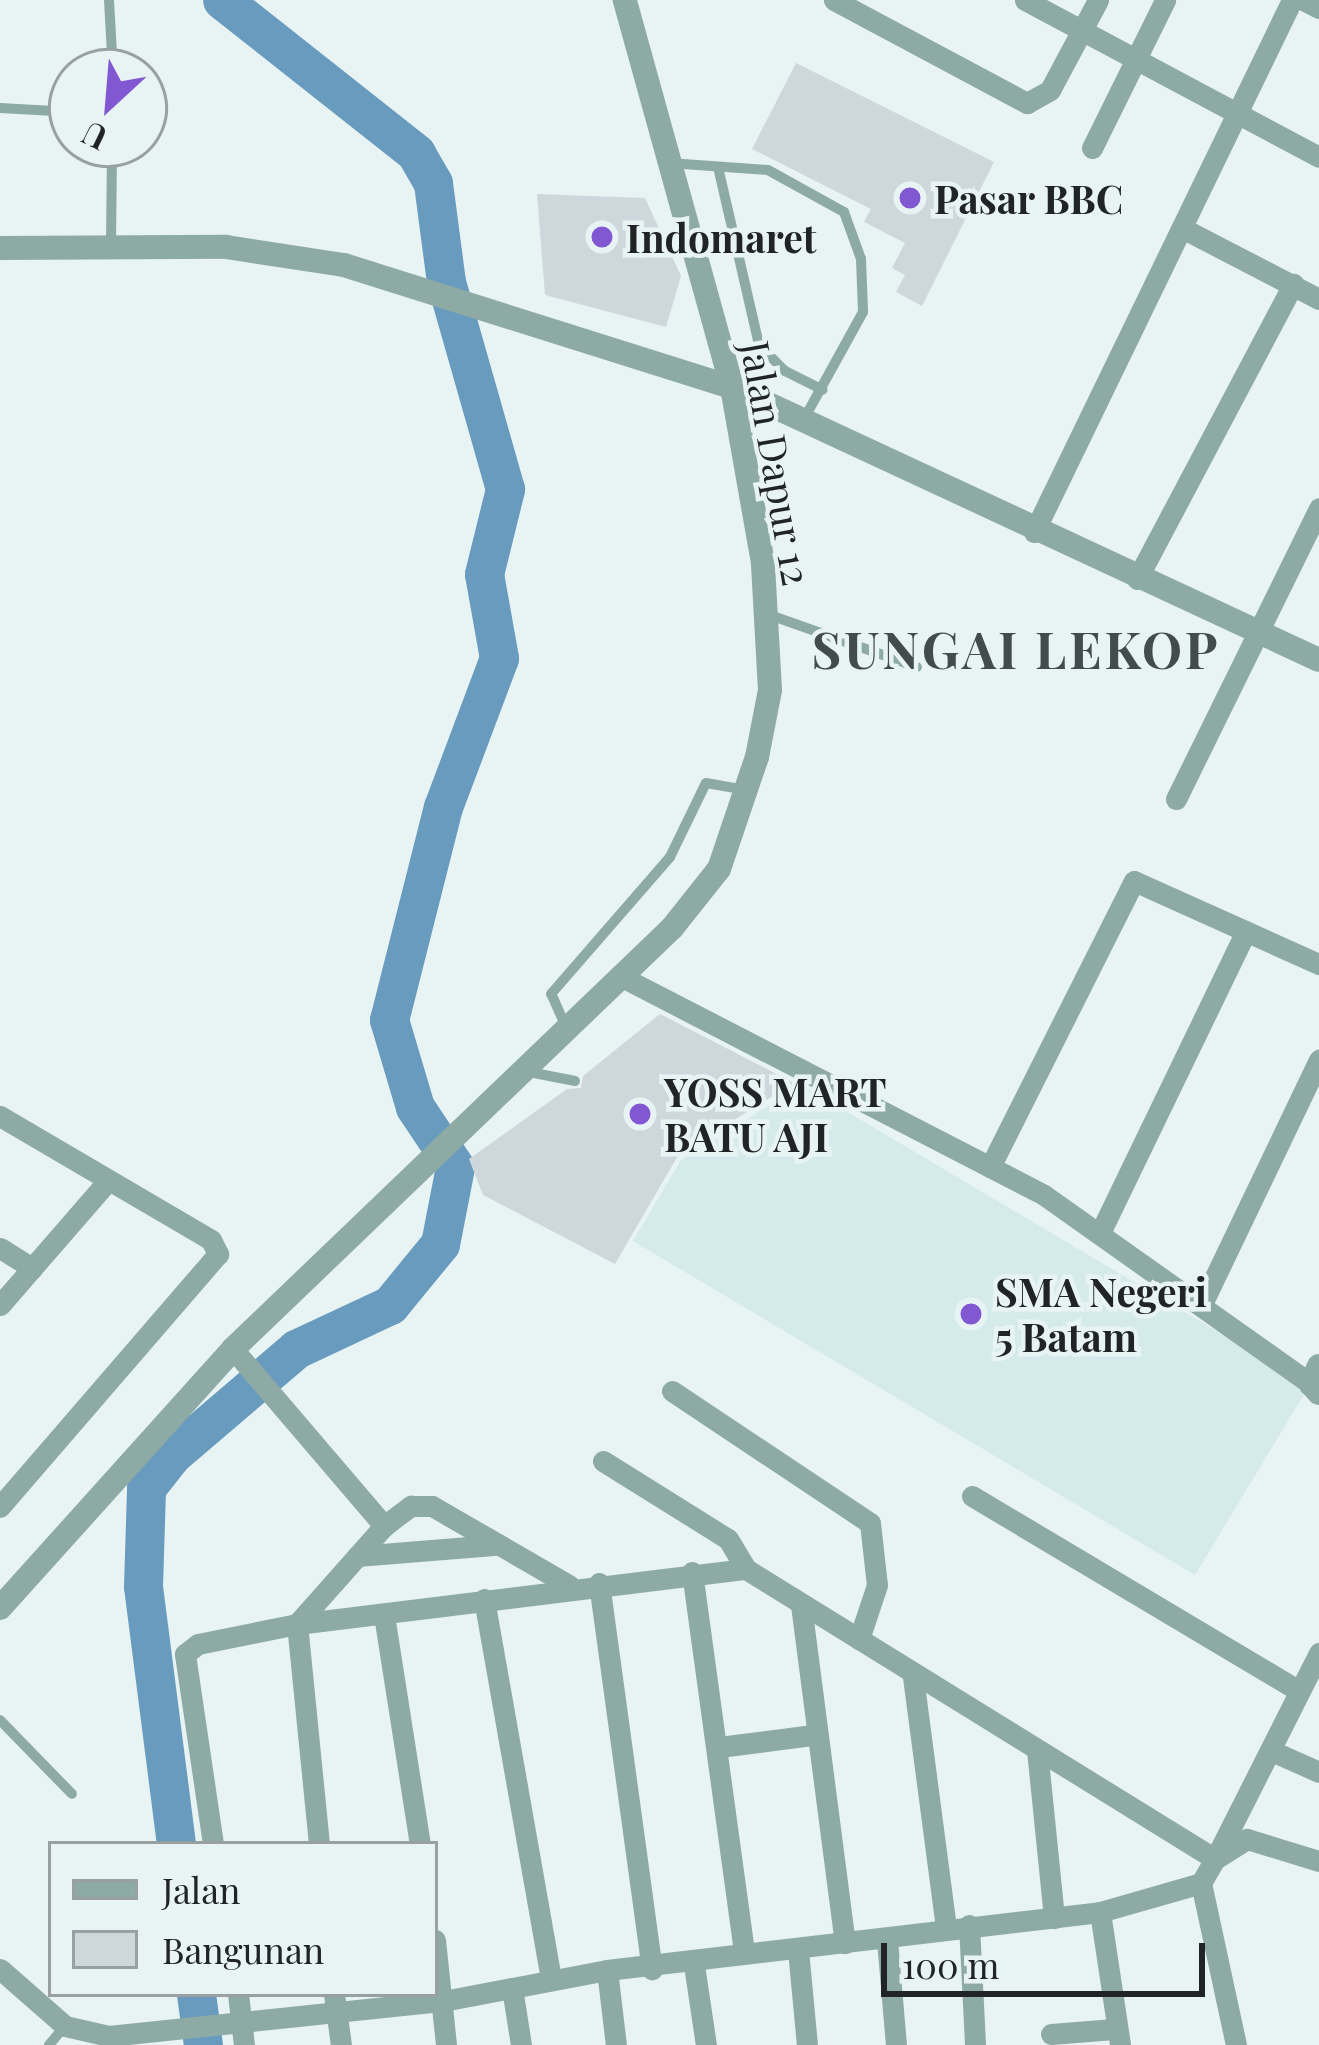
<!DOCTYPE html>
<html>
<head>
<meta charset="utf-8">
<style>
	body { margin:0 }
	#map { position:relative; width:1319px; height:2045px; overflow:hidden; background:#e8f3f4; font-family:"Playfair Display",serif }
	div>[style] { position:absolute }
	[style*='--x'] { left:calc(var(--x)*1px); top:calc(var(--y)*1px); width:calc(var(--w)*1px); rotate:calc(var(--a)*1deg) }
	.built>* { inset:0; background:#d5eaeb }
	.river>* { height:39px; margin:-19.5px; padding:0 19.5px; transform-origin:19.5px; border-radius:19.5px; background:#699bbe }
	.building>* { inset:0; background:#ced8dc }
	.service>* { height:10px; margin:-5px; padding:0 5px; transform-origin:5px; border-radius:5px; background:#8daaa5 }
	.minor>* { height:21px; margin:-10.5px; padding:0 10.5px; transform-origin:10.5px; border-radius:10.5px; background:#8daaa5 }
	.tertiary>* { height:24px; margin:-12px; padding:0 12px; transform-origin:12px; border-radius:12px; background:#8daaa5 }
	.dots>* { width:33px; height:33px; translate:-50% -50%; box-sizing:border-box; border:6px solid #e8f3f4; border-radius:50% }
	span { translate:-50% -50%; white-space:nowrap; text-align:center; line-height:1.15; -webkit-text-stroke:9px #e8f3f4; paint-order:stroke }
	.poi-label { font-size:39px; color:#202425; font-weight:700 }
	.left { translate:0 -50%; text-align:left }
	.street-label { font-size:39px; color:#202425 }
	.district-label { font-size:51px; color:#424c4c; font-weight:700; letter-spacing:3px }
	.legend { position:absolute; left:48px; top:1841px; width:390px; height:156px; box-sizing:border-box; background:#e8f3f4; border:3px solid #98a0a1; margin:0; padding:15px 21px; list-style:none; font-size:36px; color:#202425 }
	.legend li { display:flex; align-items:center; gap:24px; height:60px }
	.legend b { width:60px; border:3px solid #98a0a1 }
	.north { position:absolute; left:48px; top:48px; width:120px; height:120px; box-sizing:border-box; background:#e8f3f4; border:3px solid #98a0a1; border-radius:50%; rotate:206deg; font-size:33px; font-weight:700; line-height:48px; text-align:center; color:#202425 }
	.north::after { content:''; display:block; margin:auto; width:42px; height:54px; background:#8158d2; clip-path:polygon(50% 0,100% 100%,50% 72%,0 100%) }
	.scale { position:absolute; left:881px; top:1943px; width:324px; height:54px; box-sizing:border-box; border:6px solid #202425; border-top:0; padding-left:15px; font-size:36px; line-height:42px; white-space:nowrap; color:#202425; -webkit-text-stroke:9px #e8f3f4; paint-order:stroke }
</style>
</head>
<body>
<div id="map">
	<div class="built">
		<div style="clip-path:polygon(802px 1085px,1309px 1386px,1195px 1575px,633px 1241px,681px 1160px)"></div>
	</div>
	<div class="river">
		<div style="--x:176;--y:1844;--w:260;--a:-97.3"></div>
		<div style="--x:143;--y:1586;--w:98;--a:-88.2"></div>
		<div style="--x:146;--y:1488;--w:42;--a:-51.8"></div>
		<div style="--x:172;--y:1455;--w:163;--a:-40.5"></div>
		<div style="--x:296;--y:1349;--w:104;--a:-25.1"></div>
		<div style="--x:390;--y:1305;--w:79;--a:-50.7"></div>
		<div style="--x:440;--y:1244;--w:78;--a:-79"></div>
		<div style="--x:455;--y:1167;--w:72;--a:-123.7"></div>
		<div style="--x:415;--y:1107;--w:91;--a:-106.6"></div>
		<div style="--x:389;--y:1020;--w:220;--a:-75.8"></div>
		<div style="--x:443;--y:807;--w:159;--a:-69.4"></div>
		<div style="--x:499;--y:658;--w:85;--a:-100.1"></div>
		<div style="--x:484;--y:574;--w:88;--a:-76.1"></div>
		<div style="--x:505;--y:489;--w:215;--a:-105.9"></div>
		<div style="--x:446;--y:282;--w:100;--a:-97.5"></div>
		<div style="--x:433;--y:183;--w:34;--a:-120"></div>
		<div style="--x:416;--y:153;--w:247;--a:-141.7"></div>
		<div style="--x:196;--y:1994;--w:51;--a:82.2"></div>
	</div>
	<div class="building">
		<div style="clip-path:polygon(796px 63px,994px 162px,922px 306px,896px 292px,905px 275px,892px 268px,905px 243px,864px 222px,871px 209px,752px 149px)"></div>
		<div style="clip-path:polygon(537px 194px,645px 198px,681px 276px,666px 327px,545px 295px)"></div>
		<div style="clip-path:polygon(660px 1014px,794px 1083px,679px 1154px,615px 1264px,483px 1195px,469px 1159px,567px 1089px,581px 1088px,583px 1076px)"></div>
	</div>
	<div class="service">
		<div style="--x:109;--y:0;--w:72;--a:86.8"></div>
		<div style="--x:0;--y:108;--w:72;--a:3.2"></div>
		<div style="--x:669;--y:163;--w:99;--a:4"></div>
		<div style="--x:768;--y:170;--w:87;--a:28.9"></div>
		<div style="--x:844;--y:212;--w:50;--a:70.1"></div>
		<div style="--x:861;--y:259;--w:53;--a:87.8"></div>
		<div style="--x:863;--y:312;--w:122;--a:118.9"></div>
		<div style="--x:718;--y:167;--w:183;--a:77"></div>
		<div style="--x:759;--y:345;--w:37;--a:45"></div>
		<div style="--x:785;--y:371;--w:42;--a:26.6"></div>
		<div style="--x:111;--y:246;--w:102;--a:-89.4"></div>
		<div style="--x:767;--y:614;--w:159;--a:19.5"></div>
		<div style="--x:566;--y:1027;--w:36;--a:-114"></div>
		<div style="--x:551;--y:994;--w:181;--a:-49"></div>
		<div style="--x:670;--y:857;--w:82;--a:-64.1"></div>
		<div style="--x:706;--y:783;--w:40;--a:10"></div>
		<div style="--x:524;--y:1071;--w:52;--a:11.1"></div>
		<div style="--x:0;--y:1720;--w:103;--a:45.8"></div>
		<div style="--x:49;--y:2045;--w:25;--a:-50"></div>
	</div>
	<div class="minor">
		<div style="--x:834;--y:0;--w:219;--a:28.1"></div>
		<div style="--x:1027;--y:103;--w:26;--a:-29"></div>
		<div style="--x:1050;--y:90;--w:102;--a:-61.9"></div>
		<div style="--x:1025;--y:0;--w:333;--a:28.1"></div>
		<div style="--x:1303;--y:0;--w:18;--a:27"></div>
		<div style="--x:1092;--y:148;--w:165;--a:-63.7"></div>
		<div style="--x:1182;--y:228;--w:154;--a:27.4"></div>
		<div style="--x:1034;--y:532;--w:591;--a:-64.13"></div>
		<div style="--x:1137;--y:579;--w:334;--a:-62.1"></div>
		<div style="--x:1176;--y:799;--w:324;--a:-63.8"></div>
		<div style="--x:620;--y:976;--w:477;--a:27.3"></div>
		<div style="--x:1044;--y:1195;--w:327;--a:35.3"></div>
		<div style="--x:0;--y:1116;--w:245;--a:30.4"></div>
		<div style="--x:211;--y:1240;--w:16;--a:63"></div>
		<div style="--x:218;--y:1254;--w:334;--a:130.8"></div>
		<div style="--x:990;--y:1167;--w:320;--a:-63.3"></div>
		<div style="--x:1134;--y:881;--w:203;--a:24.2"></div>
		<div style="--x:1100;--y:1233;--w:335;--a:-64.2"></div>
		<div style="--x:0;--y:1248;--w:38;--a:32"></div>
		<div style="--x:1202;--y:1304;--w:271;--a:-64.4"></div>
		<div style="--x:0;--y:1305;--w:163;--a:-49"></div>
		<div style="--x:233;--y:1349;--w:233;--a:49.5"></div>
		<div style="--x:672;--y:1391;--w:238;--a:33.7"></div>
		<div style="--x:870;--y:1523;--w:62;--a:83.6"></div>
		<div style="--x:877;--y:1585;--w:57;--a:108.4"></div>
		<div style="--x:603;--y:1461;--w:147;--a:32"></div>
		<div style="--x:728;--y:1539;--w:35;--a:59"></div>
		<div style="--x:972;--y:1496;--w:377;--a:30.8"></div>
		<div style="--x:357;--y:1556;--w:137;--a:-4.6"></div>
		<div style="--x:692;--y:1572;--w:385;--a:82.2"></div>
		<div style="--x:599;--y:1583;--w:390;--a:82.2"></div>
		<div style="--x:484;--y:1599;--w:386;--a:80"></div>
		<div style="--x:801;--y:1605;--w:341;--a:82.6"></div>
		<div style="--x:384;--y:1615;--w:232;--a:81.1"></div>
		<div style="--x:913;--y:1677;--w:253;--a:82.5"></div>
		<div style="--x:719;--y:1747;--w:95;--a:-7.3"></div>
		<div style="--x:1037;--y:1750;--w:169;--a:84.2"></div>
		<div style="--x:1272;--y:1751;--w:51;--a:24.1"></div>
		<div style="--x:213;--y:1844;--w:192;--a:-98.4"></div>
		<div style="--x:185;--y:1654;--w:16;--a:-38"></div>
		<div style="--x:198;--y:1644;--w:101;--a:-11.4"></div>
		<div style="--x:297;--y:1624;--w:452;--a:-7"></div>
		<div style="--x:746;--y:1569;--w:551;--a:31.73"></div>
		<div style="--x:1215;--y:1859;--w:231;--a:-63.2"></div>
		<div style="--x:319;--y:1844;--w:221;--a:-95.7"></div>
		<div style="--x:297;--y:1624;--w:131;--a:-48.4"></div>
		<div style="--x:384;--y:1526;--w:34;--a:-37"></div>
		<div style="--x:411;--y:1506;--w:21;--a:0"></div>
		<div style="--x:432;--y:1506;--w:158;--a:30"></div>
		<div style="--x:1201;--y:1883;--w:166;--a:77.8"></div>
		<div style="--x:1100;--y:1912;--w:134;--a:81.4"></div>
		<div style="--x:969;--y:1925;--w:120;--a:87.1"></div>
		<div style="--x:435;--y:1940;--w:106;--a:84"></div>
		<div style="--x:887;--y:1940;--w:105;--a:85.1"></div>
		<div style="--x:798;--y:1950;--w:95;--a:84.6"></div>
		<div style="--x:694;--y:1965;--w:81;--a:81.5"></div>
		<div style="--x:0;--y:1969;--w:86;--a:41.2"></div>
		<div style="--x:65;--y:2026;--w:45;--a:12.8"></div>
		<div style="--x:109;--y:2036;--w:336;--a:-6"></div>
		<div style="--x:443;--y:2001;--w:167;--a:-10.7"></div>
		<div style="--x:607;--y:1970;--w:496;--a:-6.7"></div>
		<div style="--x:1100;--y:1912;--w:105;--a:-16"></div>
		<div style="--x:1201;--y:1883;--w:28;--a:-60"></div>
		<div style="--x:1215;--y:1859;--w:38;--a:-32"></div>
		<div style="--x:1247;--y:1839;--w:75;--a:17"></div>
		<div style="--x:607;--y:1970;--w:76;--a:83.2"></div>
		<div style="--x:512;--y:1988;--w:58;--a:81"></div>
		<div style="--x:238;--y:1994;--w:51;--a:83.3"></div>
		<div style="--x:334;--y:1994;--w:51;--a:82.2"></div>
		<div style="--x:1051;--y:2034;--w:63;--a:-4.5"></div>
	</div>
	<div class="tertiary">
		<div style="--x:0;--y:248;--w:226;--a:-0.3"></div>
		<div style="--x:226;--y:247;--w:119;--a:8.7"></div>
		<div style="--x:344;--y:265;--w:407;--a:17.5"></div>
		<div style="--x:732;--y:387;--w:647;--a:24.94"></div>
		<div style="--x:1319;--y:1366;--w:20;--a:114"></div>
		<div style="--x:1311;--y:1384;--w:12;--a:48"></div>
		<div style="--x:0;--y:1608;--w:348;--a:-48"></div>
		<div style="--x:233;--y:1349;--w:608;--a:-43.8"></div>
		<div style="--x:672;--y:928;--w:75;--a:-51.5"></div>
		<div style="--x:719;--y:869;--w:118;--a:-71.3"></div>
		<div style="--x:757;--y:757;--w:68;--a:-79"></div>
		<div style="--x:770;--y:690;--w:127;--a:-93.2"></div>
		<div style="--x:763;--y:563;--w:179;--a:-100"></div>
		<div style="--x:732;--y:387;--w:402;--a:-105.5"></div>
	</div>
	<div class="dots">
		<div style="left:910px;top:198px;background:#8158d2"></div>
		<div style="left:602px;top:237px;background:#8158d2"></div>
		<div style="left:640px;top:1114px;background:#8158d2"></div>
		<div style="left:971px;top:1314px;background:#8158d2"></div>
	</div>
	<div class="poi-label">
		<span class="left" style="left:934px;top:198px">Pasar BBC</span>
		<span class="left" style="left:626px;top:237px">Indomaret</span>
		<span class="left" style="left:664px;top:1114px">YOSS MART<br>BATU AJI</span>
		<span class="left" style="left:995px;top:1314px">SMA Negeri<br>5 Batam</span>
	</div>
	<div class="street-label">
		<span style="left:777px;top:463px;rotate:80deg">Jalan Dapur 12</span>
	</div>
	<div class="district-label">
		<span style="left:1016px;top:648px">SUNGAI LEKOP</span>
	</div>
	<ul class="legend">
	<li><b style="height:15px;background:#8daaa5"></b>Jalan</li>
	<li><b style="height:33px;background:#ced8dc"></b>Bangunan</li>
	</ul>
	<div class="north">U</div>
	<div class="scale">100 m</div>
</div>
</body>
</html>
